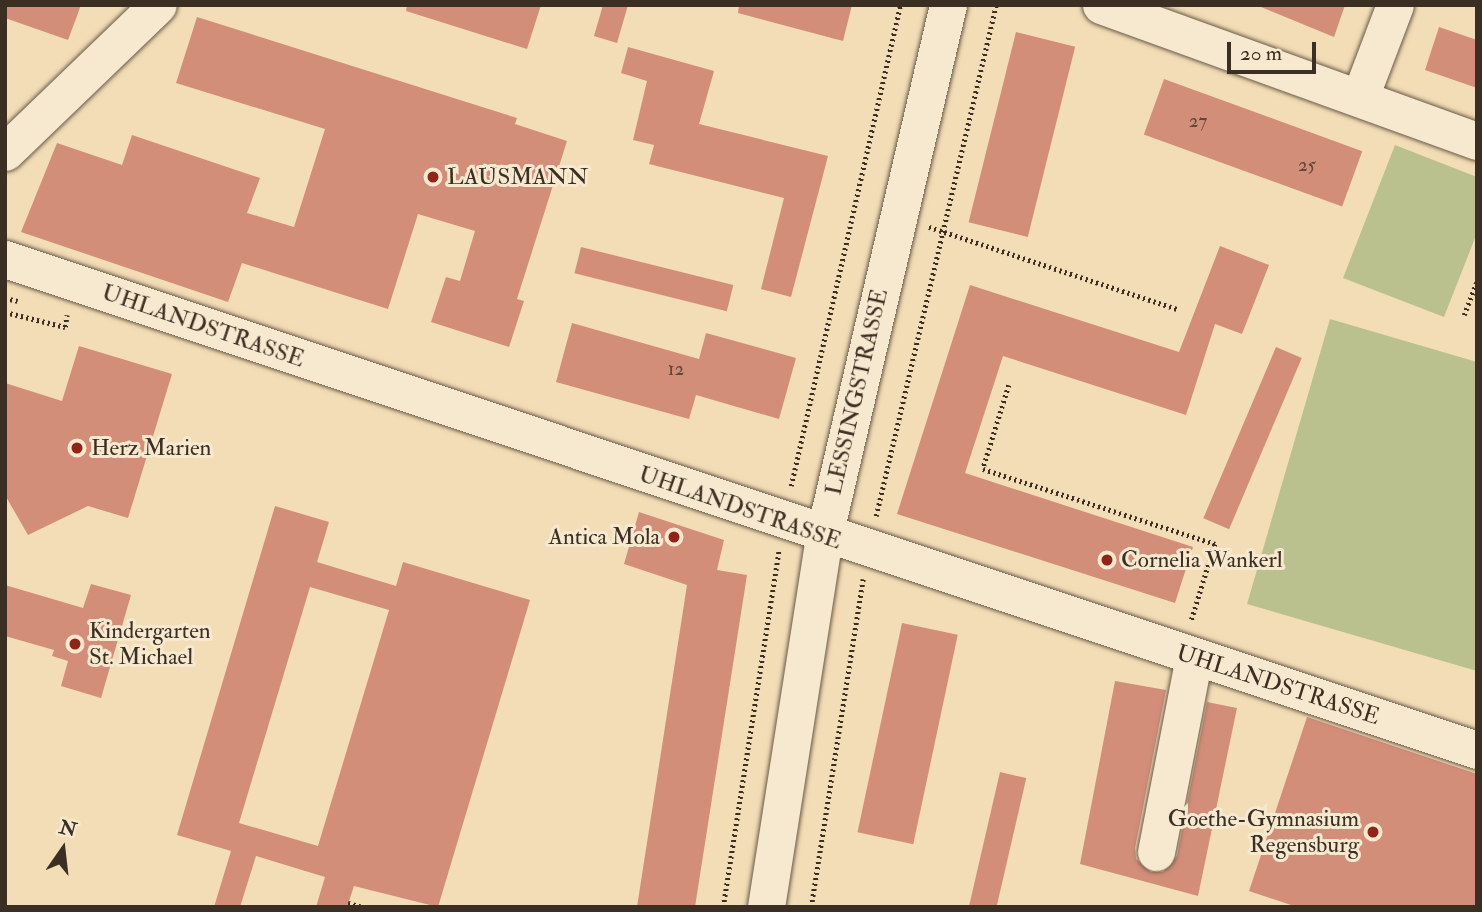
<!DOCTYPE html>
<html>
<head>
<meta charset="utf-8">
<style>
	body { margin:0 }
	#map { position:relative; width:1482px; height:912px; overflow:hidden; background:#f3ddb6; font-family:"IM FELL Double Pica",serif }
	div>[style] { position:absolute }
	[style*='--x'] { left:calc(var(--x)*1px); top:calc(var(--y)*1px); width:calc(var(--w)*1px); rotate:calc(var(--a)*1deg) }
	.green>* { inset:0; background:#bac18e }
	.building>* { inset:0; background:#d38e7a; transform-origin:0 0 }
	.path>* { height:4.5px; margin-top:-2.25px; transform-origin:0; background:repeating-linear-gradient(90deg,#3b2f23 0 2px,transparent 0 5.5px) }
	.roads { filter:drop-shadow(0 0 2px #695a48) drop-shadow(0 0 2px #695a48) }
	.minor>* { height:37px; margin:-18.5px; padding:0 18.5px; transform-origin:18.5px; border-radius:18.5px; background:#f7e9d0 }
	.dots>* { width:19px; height:19px; translate:-50% -50%; box-sizing:border-box; border:4px solid #f7e9d0; border-radius:50% }
	span { translate:-50% -50%; white-space:nowrap; text-align:center; line-height:1.15; -webkit-text-stroke:6px #f7e9d0; paint-order:stroke }
	.number-label { font-size:19px; color:#614739 }
	.number-label span { -webkit-text-stroke-width:0 }
	.poi-label { font-size:23px; color:#3b2f23 }
	.left { translate:0 -50%; text-align:left }
	.right { translate:-100% -50%; text-align:right }
	.street-label { font-size:23px; color:#3b2f23 }
	.frame { position:absolute; inset:0; border:7px solid #3b2f23; pointer-events:none }
	.north { position:absolute; left:28px; top:814px; width:70px; height:70px; -webkit-text-stroke:5px #f7e9d0; paint-order:stroke; rotate:14deg; font-size:19px; font-weight:700; line-height:28px; text-align:center; color:#3b2f23 }
	.north::after { content:''; display:block; margin:auto; width:24px; height:32px; background:#3b2f23; clip-path:polygon(50% 0,100% 100%,50% 72%,0 100%) }
	.scale { position:absolute; left:1227px; top:42px; width:89px; height:32px; box-sizing:border-box; border:4px solid #3b2f23; border-top:0; padding-left:9px; font-size:21px; line-height:24px; white-space:nowrap; color:#3b2f23; -webkit-text-stroke:5px #f7e9d0; paint-order:stroke }
</style>
</head>
<body>
<div id="map">
	<div class="green">
		<div style="clip-path:polygon(1395px 145px,1477px 177px,1477px 233px,1444px 317px,1343px 278px)"></div>
		<div style="clip-path:polygon(1330px 319px,1477px 362px,1477px 671px,1247px 604px)"></div>
	</div>
	<div class="building">
		<div style="clip-path:polygon(5px 5px,81px 5px,68px 40px,5px 18px)"></div>
		<div style="clip-path:polygon(407px 5px,541px 5px,527px 49px,406px 11px)"></div>
		<div style="clip-path:polygon(603px 5px,628px 5px,617px 43px,594px 36px)"></div>
		<div style="clip-path:polygon(739px 5px,852px 5px,843px 41px,738px 13px)"></div>
		<div style="clip-path:polygon(1256px 5px,1345px 5px,1334px 37px)"></div>
		<div style="clip-path:polygon(197px 17px,517px 118px,515px 124px,567px 141px,517px 299px,524px 301px,509px 347px,431px 322px,446px 277px,460px 281px,475px 231px,418px 214px,388px 309px,242px 263px,228px 302px,21px 232px,57px 143px,122px 165px,132px 135px,260px 178px,247px 213px,294px 227px,325px 129px,176px 83px)"></div>
		<div style="clip-path:polygon(1439px 27px,1477px 40px,1477px 88px,1425px 70px)"></div>
		<div style="left:1016px;top:32px;width:61px;height:196px;rotate:14deg"></div>
		<div style="clip-path:polygon(628px 47px,714px 71px,699px 124px,828px 156px,791px 297px,761px 289px,784px 198px,649px 164px,654px 145px,633px 140px,647px 81px,621px 73px)"></div>
		<div style="left:1164px;top:79px;width:211px;height:59px;rotate:20deg"></div>
		<div style="clip-path:polygon(1220px 246px,1269px 265px,1242px 334px,1215px 324px,1186px 415px,1003px 356px,965px 473px,1193px 547px,1175px 603px,897px 514px,970px 285px,1179px 352px)"></div>
		<div style="left:581px;top:247px;width:157px;height:27px;rotate:14deg"></div>
		<div style="clip-path:polygon(572px 323px,699px 359px,706px 333px,796px 358px,779px 419px,696px 395px,689px 419px,556px 382px)"></div>
		<div style="clip-path:polygon(79px 346px,172px 374px,128px 518px,88px 506px,28px 535px,5px 495px,5px 383px,62px 401px)"></div>
		<div style="left:1276px;top:347px;width:28px;height:186px;rotate:23deg"></div>
		<div style="clip-path:polygon(evenodd,275px 506px,329px 522px,317px 562px,396px 586px,403px 562px,530px 600px,438px 907px,354px 886px,347px 907px,316px 907px,325px 877px,256px 856px,240px 907px,214px 907px,231px 851px,177px 835px,275px 506px,310px 587px,389px 610px,318px 846px,239px 823px,310px 587px)"></div>
		<div style="clip-path:polygon(639px 512px,724px 540px,717px 570px,747px 575px,695px 907px,637px 907px,687px 585px,624px 564px)"></div>
		<div style="clip-path:polygon(91px 584px,131px 595px,101px 698px,61px 686px,68px 661px,52px 656px,54px 650px,5px 636px,5px 585px,83px 608px)"></div>
		<div style="left:902px;top:623px;width:57px;height:214px;rotate:12deg"></div>
		<div style="clip-path:polygon(1115px 681px,1166px 690px,1135px 848px,1136px 859px,1151px 872px,1163px 872px,1177px 856px,1207px 702px,1237px 708px,1198px 896px,1080px 864px)"></div>
		<div style="clip-path:polygon(1307px 717px,1477px 774px,1477px 907px,1297px 907px,1249px 891px)"></div>
		<div style="left:1000px;top:772px;width:27px;height:138px;rotate:13deg"></div>
	</div>
	<div class="path">
		<div style="--x:929;--y:227;--w:261;--a:18.3"></div>
		<div style="--x:5;--y:298;--w:13;--a:13"></div>
		<div style="--x:5;--y:312;--w:62;--a:14"></div>
		<div style="--x:65;--y:327;--w:12;--a:-81"></div>
		<div style="--x:1464;--y:315;--w:36;--a:-69"></div>
		<div style="--x:1009;--y:385;--w:88;--a:107.2"></div>
		<div style="--x:983;--y:469;--w:244;--a:17.9"></div>
		<div style="--x:1215;--y:544;--w:82;--a:107.1"></div>
		<div style="--x:791;--y:486;--w:493;--a:-77.2"></div>
		<div style="--x:876;--y:516;--w:525;--a:-76.78"></div>
		<div style="--x:348;--y:903;--w:16;--a:15"></div>
		<div style="--x:723;--y:907;--w:362;--a:-81.1"></div>
		<div style="--x:811;--y:907;--w:332;--a:-81"></div>
	</div>
	<div class="roads">
		<div class="minor">
			<div style="--x:1101;--y:5;--w:400;--a:19.9"></div>
			<div style="--x:1360;--y:97;--w:98;--a:-69.2"></div>
			<div style="--x:5;--y:152;--w:212;--a:-43.9"></div>
			<div style="--x:5;--y:259;--w:1552;--a:18.45"></div>
			<div style="--x:1156;--y:852;--w:199;--a:-79"></div>
			<div style="--x:766;--y:907;--w:376;--a:-81.1"></div>
			<div style="--x:824;--y:536;--w:545;--a:-76.86"></div>
		</div>
	</div>
	<div class="dots">
		<div style="left:433px;top:177px;background:#8f2418"></div>
		<div style="left:77px;top:448px;background:#8f2418"></div>
		<div style="left:674px;top:537px;background:#8f2418"></div>
		<div style="left:1107px;top:560px;background:#8f2418"></div>
		<div style="left:75px;top:644px;background:#8f2418"></div>
		<div style="left:1373px;top:832px;background:#8f2418"></div>
	</div>
	<div class="number-label">
		<span style="left:1198px;top:122px">27</span>
		<span style="left:1307px;top:166px">25</span>
		<span style="left:676px;top:370px">12</span>
	</div>
	<div class="poi-label">
		<span class="left" style="left:447px;top:177px">LAUSMANN</span>
		<span class="left" style="left:91px;top:448px">Herz Marien</span>
		<span class="right" style="left:660px;top:537px">Antica Mola</span>
		<span class="left" style="left:1121px;top:560px">Cornelia Wankerl</span>
		<span class="left" style="left:89px;top:644px">Kindergarten<br>St. Michael</span>
		<span class="right" style="left:1359px;top:832px">Goethe-Gymnasium<br>Regensburg</span>
	</div>
	<div class="street-label">
		<span style="left:203px;top:326px;rotate:19deg">UHLANDSTRASSE</span>
		<span style="left:857px;top:392px;rotate:-77deg">LESSINGSTRASSE</span>
		<span style="left:740px;top:508px;rotate:19deg">UHLANDSTRASSE</span>
		<span style="left:1278px;top:685px;rotate:18deg">UHLANDSTRASSE</span>
	</div>
	<div class="frame"></div>
	<div class="north">N</div>
	<div class="scale">20 m</div>
</div>
</body>
</html>
